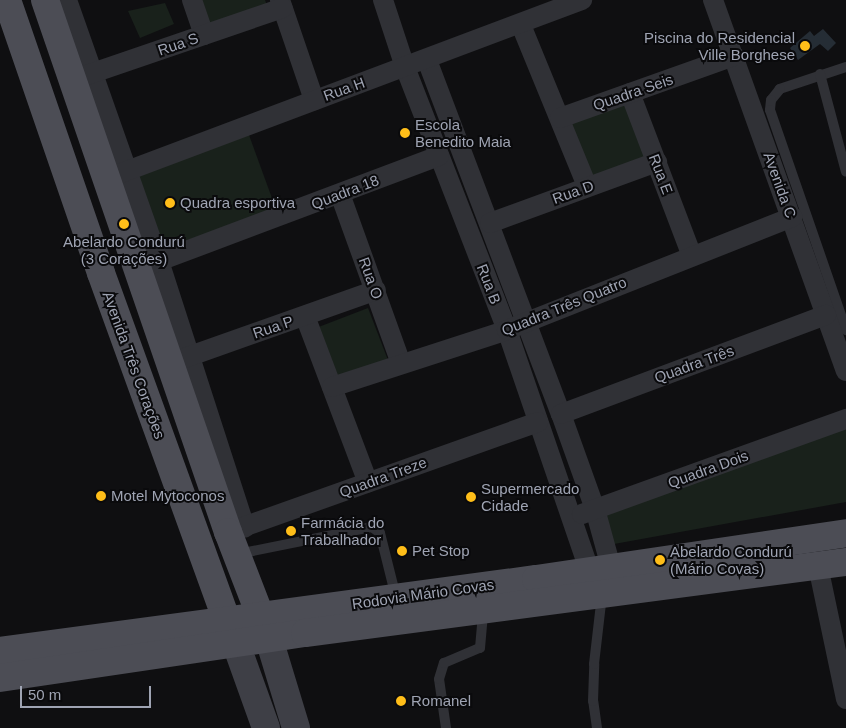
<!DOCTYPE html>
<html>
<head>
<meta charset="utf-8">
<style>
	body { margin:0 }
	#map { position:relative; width:846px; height:728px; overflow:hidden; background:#0f0f11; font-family:Arial,sans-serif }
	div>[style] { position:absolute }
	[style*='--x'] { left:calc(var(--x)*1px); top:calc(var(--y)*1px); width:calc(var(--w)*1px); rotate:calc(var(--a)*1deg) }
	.green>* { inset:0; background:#19211b; transform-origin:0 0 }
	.water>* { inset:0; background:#252d35 }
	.lane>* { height:10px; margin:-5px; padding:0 5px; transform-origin:5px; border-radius:5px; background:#303136 }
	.street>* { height:20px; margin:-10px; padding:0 10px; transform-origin:10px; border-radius:10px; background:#303136 }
	.secondary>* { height:28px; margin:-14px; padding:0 14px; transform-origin:14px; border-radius:14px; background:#3e3f46 }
	.primary>* { height:28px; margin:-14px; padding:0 14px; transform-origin:14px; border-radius:14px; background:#4c4d55 }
	.dots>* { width:14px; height:14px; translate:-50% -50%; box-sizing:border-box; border:2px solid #0a0a0c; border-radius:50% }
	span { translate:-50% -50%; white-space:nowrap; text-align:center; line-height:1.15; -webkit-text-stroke:4px #0a0a0c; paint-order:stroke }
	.poi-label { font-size:15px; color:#9fa4b3 }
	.right { translate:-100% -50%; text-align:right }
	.left { translate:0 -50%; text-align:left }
	.street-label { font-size:15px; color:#9fa4b3 }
	.scale { position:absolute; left:20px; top:686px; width:131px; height:22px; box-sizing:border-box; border:2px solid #9fa4b3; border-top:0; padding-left:6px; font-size:15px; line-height:18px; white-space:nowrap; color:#9fa4b3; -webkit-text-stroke:4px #0a0a0c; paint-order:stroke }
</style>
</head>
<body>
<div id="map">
	<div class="green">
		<div style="clip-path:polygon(187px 0,265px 0,268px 8px,198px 33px)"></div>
		<div style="clip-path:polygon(165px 3px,174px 24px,140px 38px,128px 11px)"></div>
		<div style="left:627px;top:94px;width:76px;height:78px;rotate:69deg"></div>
		<div style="left:249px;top:135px;width:78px;height:120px;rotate:70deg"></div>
		<div style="left:368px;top:308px;width:57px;height:55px;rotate:69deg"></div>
		<div style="clip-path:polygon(846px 420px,846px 502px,603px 546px,591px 512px)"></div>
	</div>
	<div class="water">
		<div style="clip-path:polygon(823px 29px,836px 43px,828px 51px,820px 44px,798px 60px,790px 48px,810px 31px,814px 36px)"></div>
	</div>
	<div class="lane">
		<div style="--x:846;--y:67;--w:70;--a:161.6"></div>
		<div style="--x:780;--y:89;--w:14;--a:129"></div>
		<div style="--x:771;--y:100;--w:10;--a:96"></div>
		<div style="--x:770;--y:110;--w:233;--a:70.9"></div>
		<div style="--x:820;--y:74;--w:101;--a:75.1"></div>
		<div style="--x:238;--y:554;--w:137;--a:-11.4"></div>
		<div style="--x:372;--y:527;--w:10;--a:37"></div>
		<div style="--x:380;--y:533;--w:66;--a:76"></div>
		<div style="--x:446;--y:728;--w:49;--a:-98.1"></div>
		<div style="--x:439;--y:679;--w:17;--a:-73"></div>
		<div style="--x:444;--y:663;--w:39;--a:-23"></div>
		<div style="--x:480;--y:648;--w:38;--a:-85"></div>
		<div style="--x:597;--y:728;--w:27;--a:-98"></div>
		<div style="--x:593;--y:701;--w:37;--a:-88"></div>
		<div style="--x:594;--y:664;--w:69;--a:-83.4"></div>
	</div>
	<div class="street">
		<div style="--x:67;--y:0;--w:277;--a:70.6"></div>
		<div style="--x:159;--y:261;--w:280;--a:72.1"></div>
		<div style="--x:192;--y:0;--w:37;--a:71"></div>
		<div style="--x:280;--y:0;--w:106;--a:71.2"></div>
		<div style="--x:383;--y:0;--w:71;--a:71.8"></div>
		<div style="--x:405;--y:67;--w:282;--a:68.8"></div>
		<div style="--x:507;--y:330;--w:254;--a:71.1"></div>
		<div style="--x:713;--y:0;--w:394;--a:70.3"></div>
		<div style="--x:521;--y:25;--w:174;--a:67.7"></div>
		<div style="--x:427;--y:60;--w:379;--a:69.3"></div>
		<div style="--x:561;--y:414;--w:101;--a:70.3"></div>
		<div style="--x:595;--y:509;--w:60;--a:74.6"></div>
		<div style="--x:81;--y:77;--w:213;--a:-18.9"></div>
		<div style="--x:630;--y:93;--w:174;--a:69.2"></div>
		<div style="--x:560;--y:118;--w:185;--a:-19.6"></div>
		<div style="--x:116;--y:175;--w:498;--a:-20.6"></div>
		<div style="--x:340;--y:194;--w:180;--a:70.2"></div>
		<div style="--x:490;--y:223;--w:178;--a:-20.1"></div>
		<div style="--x:146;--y:266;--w:313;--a:-20.6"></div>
		<div style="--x:305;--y:316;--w:178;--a:69.3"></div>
		<div style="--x:176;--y:361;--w:212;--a:-19.5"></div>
		<div style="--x:332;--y:387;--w:184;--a:-18"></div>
		<div style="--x:507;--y:330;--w:307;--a:-21.6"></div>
		<div style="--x:561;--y:414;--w:283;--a:-20.5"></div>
		<div style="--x:582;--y:514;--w:281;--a:-19.8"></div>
		<div style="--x:232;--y:531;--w:325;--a:-19.6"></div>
		<div style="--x:818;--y:566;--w:136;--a:78.1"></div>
	</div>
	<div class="secondary">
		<div style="--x:269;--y:639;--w:93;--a:73.1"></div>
		<div style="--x:236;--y:644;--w:89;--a:70.3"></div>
	</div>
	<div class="primary">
		<div style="--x:7;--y:0;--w:289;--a:71"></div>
		<div style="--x:101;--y:273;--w:387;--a:70.1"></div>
		<div style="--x:45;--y:0;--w:563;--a:71.02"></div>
		<div style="--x:228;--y:532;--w:108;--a:68.9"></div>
		<div style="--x:0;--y:651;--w:541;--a:-7.65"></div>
		<div style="--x:536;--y:579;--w:313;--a:-8.4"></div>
		<div style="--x:0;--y:678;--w:308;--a:-8.4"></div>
		<div style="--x:305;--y:633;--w:546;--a:-7.48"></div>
	</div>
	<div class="dots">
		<div style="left:805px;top:46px;background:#ffbe19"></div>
		<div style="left:405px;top:133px;background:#ffbe19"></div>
		<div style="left:170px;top:203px;background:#ffbe19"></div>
		<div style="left:124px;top:224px;background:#ffbe19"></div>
		<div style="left:101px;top:496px;background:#ffbe19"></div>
		<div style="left:471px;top:497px;background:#ffbe19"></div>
		<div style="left:291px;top:531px;background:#ffbe19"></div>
		<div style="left:402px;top:551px;background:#ffbe19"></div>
		<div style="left:660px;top:560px;background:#ffbe19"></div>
		<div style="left:401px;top:701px;background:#ffbe19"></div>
	</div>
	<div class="poi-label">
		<span class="right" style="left:795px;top:46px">Piscina do Residencial<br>Ville Borghese</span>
		<span class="left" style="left:415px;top:133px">Escola<br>Benedito Maia</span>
		<span class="left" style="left:180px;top:203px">Quadra esportiva</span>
		<span style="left:124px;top:250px">Abelardo Condurú<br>(3 Corações)</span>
		<span class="left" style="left:481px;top:497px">Supermercado<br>Cidade</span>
		<span class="left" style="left:111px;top:496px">Motel Mytoconos</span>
		<span class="left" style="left:301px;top:531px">Farmácia do<br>Trabalhador</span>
		<span class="left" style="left:412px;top:551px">Pet Stop</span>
		<span class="left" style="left:670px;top:560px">Abelardo Condurú<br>(Mário Covas)</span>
		<span class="left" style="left:411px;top:701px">Romanel</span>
	</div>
	<div class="street-label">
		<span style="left:178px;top:44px;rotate:-19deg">Rua S</span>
		<span style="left:344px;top:89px;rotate:-20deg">Rua H</span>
		<span style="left:633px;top:92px;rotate:-19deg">Quadra Seis</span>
		<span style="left:661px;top:174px;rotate:69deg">Rua E</span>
		<span style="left:780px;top:185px;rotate:70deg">Avenida C</span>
		<span style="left:345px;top:192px;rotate:-21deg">Quadra 18</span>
		<span style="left:573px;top:192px;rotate:-20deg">Rua D</span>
		<span style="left:371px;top:278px;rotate:70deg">Rua O</span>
		<span style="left:489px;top:284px;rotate:69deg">Rua B</span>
		<span style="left:564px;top:306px;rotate:-22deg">Quadra Três Quatro</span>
		<span style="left:273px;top:327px;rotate:-19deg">Rua P</span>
		<span style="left:694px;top:364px;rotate:-20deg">Quadra Três</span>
		<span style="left:134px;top:365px;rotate:70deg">Avenida Três Corações</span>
		<span style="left:708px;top:469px;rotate:-20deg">Quadra Dois</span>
		<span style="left:383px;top:477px;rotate:-20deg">Quadra Treze</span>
		<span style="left:423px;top:594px;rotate:-8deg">Rodovia Mário Covas</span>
	</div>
	<div class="scale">50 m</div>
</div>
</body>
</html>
